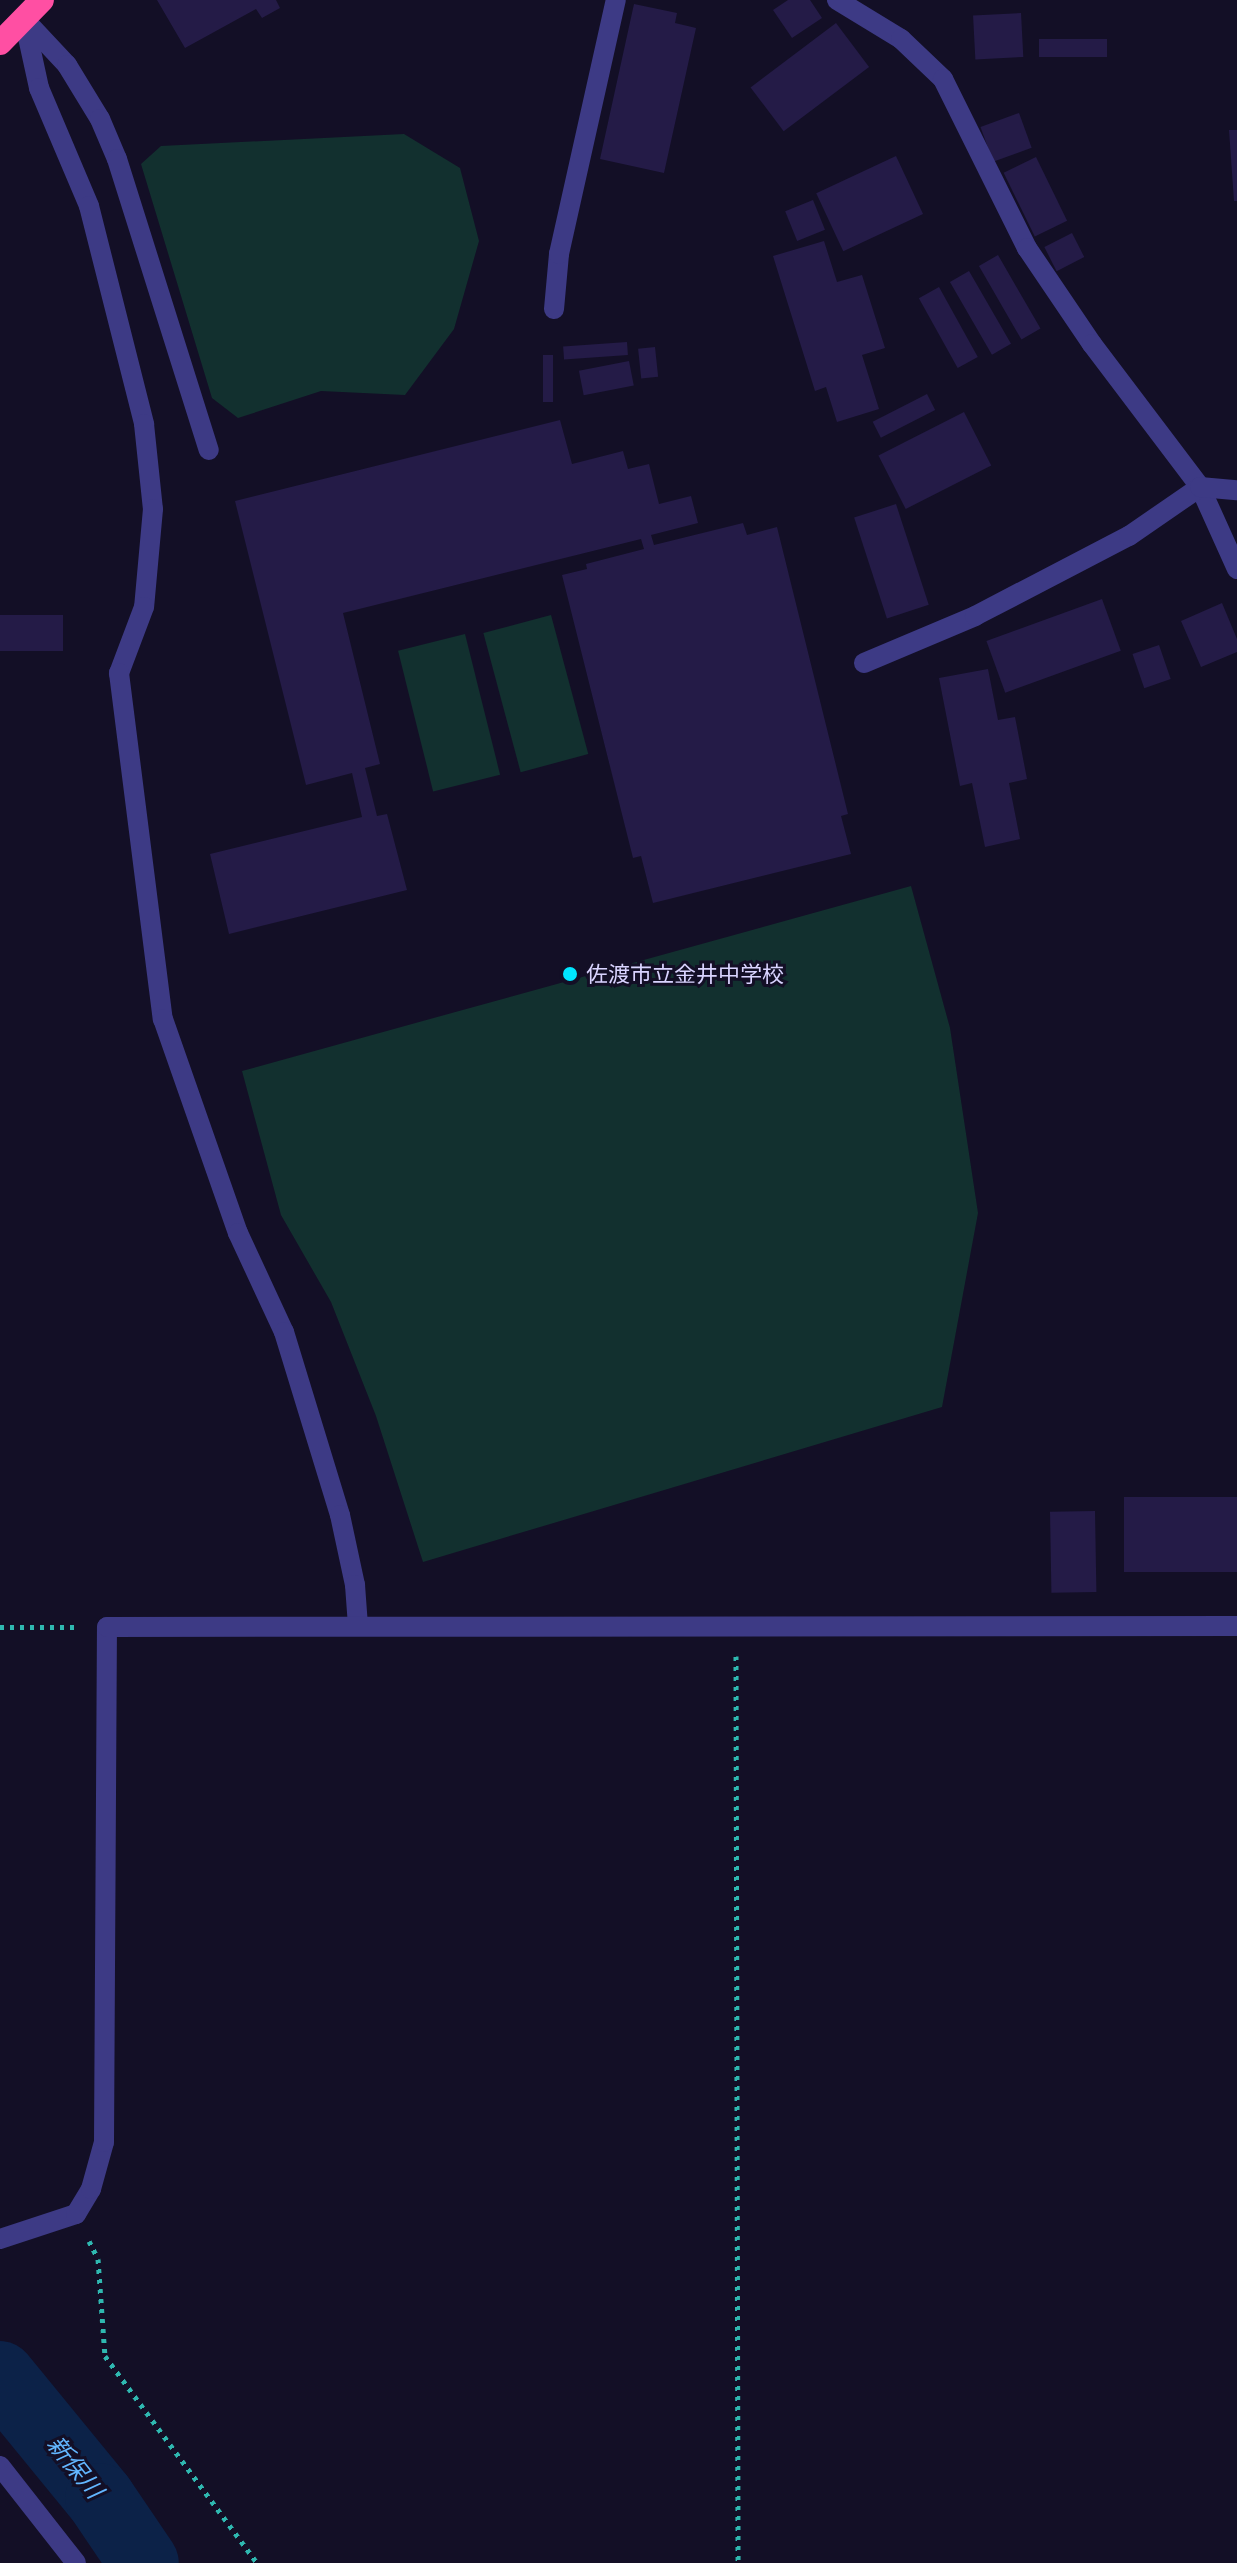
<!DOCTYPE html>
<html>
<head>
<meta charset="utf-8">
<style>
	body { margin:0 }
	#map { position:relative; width:1237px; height:2563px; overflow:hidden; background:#130f26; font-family:"IBM Plex Sans","Noto Sans JP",sans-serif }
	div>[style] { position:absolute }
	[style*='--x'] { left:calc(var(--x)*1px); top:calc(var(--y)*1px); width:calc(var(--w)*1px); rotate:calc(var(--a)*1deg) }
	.green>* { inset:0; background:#12302f; transform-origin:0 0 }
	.river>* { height:70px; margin:-35px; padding:0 35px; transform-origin:35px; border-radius:35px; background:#0c2248 }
	.building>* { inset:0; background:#241b47; transform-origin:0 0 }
	.path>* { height:5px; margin-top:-2.5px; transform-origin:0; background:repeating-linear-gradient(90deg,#2fb8b0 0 4px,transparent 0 10px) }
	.lane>* { height:20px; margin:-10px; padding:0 10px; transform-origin:10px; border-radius:10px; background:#3d3a85 }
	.street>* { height:20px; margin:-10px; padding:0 10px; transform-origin:10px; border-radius:10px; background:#3d3a85 }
	.highway>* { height:24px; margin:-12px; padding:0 12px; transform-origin:12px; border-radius:12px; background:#ff4fa3 }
	.dots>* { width:22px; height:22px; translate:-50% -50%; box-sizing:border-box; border:4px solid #130f26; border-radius:50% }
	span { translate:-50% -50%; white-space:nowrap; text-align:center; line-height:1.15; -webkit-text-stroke:6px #130f26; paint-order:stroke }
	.poi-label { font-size:22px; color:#d9d4ff }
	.left { translate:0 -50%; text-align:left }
	.water-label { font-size:24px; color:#62b6ff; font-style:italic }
</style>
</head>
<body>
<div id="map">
	<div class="green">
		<div style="clip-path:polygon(404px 134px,460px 168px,479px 241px,454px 329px,405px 395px,321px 391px,238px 418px,212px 398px,141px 164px,161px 146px)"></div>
		<div style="left:551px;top:615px;width:144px;height:70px;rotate:75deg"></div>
		<div style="left:465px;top:634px;width:145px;height:69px;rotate:76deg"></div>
		<div style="clip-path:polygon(911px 886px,950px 1028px,978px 1213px,942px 1407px,423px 1562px,376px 1416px,331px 1302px,281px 1215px,242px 1071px)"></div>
	</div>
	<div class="river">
		<div style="--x:0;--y:2376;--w:158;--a:50.7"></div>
		<div style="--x:100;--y:2498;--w:78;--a:55.9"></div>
	</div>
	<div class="building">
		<div style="clip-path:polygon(157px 0,276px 0,280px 8px,262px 18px,256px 9px,185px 48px)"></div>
		<div style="clip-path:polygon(788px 0,810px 0,822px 18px,792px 38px,773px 10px)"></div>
		<div style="clip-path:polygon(634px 4px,677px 13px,675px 23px,696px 28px,664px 173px,600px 159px)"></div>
		<div style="left:1021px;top:13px;width:44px;height:48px;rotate:87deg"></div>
		<div style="left:836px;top:23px;width:55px;height:107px;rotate:53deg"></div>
		<div style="left:1107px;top:39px;width:18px;height:68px;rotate:90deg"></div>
		<div style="left:1019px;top:113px;width:37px;height:41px;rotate:70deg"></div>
		<div style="clip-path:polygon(1229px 130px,1237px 130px,1237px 201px,1234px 201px)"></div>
		<div style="left:896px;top:156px;width:64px;height:88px;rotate:65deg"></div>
		<div style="left:1036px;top:157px;width:71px;height:36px;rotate:64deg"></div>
		<div style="left:813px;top:200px;width:32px;height:30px;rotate:68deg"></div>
		<div style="left:1072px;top:233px;width:27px;height:31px;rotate:63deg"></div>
		<div style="clip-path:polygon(824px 241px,837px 282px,862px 275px,885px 348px,862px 355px,879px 409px,837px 422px,826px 387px,815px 391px,773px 256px)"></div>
		<div style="left:998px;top:255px;width:85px;height:22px;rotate:60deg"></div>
		<div style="left:969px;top:271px;width:84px;height:22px;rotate:60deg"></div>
		<div style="left:939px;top:287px;width:80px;height:23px;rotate:61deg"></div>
		<div style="left:627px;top:342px;width:13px;height:64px;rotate:86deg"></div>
		<div style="left:655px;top:347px;width:30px;height:17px;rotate:84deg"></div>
		<div style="left:543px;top:355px;width:10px;height:47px"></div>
		<div style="left:629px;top:361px;width:25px;height:51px;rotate:79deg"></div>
		<div style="left:927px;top:394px;width:18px;height:61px;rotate:63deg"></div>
		<div style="left:964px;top:412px;width:60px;height:96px;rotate:63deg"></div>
		<div style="clip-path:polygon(560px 420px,572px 464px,623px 451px,628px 469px,649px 464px,659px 504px,691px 496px,698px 523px,651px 535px,654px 545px,743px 523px,747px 535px,777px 527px,848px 814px,841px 816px,851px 854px,653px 903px,641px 856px,633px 858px,562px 575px,587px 569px,586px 564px,644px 549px,641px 539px,343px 613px,380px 764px,365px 768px,377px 816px,387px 814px,407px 890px,229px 934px,210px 854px,362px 817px,352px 773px,306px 785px,235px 501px)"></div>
		<div style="left:896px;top:504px;width:106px;height:44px;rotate:72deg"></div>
		<div style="left:1102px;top:599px;width:55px;height:123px;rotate:70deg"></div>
		<div style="clip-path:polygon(1222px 603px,1237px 639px,1237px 652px,1201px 667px,1181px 621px)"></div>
		<div style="left:63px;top:615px;width:36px;height:63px;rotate:90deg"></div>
		<div style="left:1159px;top:645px;width:36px;height:28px;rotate:71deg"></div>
		<div style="clip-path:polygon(988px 669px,998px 720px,1015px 717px,1027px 779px,1009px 783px,1020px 839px,985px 847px,972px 783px,960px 786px,939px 678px)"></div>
		<div style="left:1237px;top:1497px;width:75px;height:113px;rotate:90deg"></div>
		<div style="left:1095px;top:1511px;width:81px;height:45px;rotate:89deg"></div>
	</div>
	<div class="path">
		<div style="--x:0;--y:1627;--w:78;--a:0"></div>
		<div style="--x:736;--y:1656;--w:907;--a:89.87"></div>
		<div style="--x:89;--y:2241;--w:20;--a:63"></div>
		<div style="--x:98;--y:2259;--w:97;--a:85.9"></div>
		<div style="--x:105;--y:2356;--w:257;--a:53.7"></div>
	</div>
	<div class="lane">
		<div style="--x:24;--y:19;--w:71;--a:77.7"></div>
		<div style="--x:39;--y:88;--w:128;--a:67"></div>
		<div style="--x:89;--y:206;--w:225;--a:75.8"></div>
		<div style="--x:144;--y:424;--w:85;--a:84"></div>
		<div style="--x:153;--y:509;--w:98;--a:95.2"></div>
		<div style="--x:144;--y:607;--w:71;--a:110.7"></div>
		<div style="--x:119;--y:673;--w:349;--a:82.8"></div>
		<div style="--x:163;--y:1019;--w:227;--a:70.7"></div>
		<div style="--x:238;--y:1233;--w:109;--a:65.1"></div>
		<div style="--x:284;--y:1332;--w:191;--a:73"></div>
		<div style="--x:340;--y:1515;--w:72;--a:77.9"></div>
		<div style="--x:355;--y:1585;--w:41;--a:85.8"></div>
	</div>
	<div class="street">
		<div style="--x:837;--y:0;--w:75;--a:31.4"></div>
		<div style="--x:901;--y:39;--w:58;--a:43.6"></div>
		<div style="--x:943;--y:79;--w:189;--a:63.6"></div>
		<div style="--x:1027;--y:248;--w:116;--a:55.9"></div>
		<div style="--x:1092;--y:344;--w:179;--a:52.9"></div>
		<div style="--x:1200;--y:487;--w:90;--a:65.7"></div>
		<div style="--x:24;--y:19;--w:63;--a:46.9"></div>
		<div style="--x:67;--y:65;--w:63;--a:58.6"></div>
		<div style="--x:100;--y:119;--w:43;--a:67"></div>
		<div style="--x:117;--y:159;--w:305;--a:72.5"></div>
		<div style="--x:554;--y:309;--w:55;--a:-84.8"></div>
		<div style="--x:559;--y:254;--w:260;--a:-77.4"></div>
		<div style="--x:864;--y:663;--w:121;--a:-22.9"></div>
		<div style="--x:975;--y:616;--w:174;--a:-27.5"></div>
		<div style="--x:1129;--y:536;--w:86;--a:-34.6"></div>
		<div style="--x:1200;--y:487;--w:37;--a:5"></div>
		<div style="--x:0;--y:2239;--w:80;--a:-18.2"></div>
		<div style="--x:76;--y:2214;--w:29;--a:-59"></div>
		<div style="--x:91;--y:2189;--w:49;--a:-74.5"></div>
		<div style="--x:104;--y:2142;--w:515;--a:-89.67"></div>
		<div style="--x:107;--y:1627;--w:1130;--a:-0.05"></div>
		<div style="--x:0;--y:2466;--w:123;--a:51.9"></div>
	</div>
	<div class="highway">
		<div style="--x:0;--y:43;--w:60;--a:-45.7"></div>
	</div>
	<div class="dots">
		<div style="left:570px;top:974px;background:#00e5ff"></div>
	</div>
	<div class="poi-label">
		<span class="left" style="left:586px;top:974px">佐渡市立金井中学校</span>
	</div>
	<div class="water-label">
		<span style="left:75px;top:2467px;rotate:51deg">新保川</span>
	</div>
</div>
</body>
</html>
